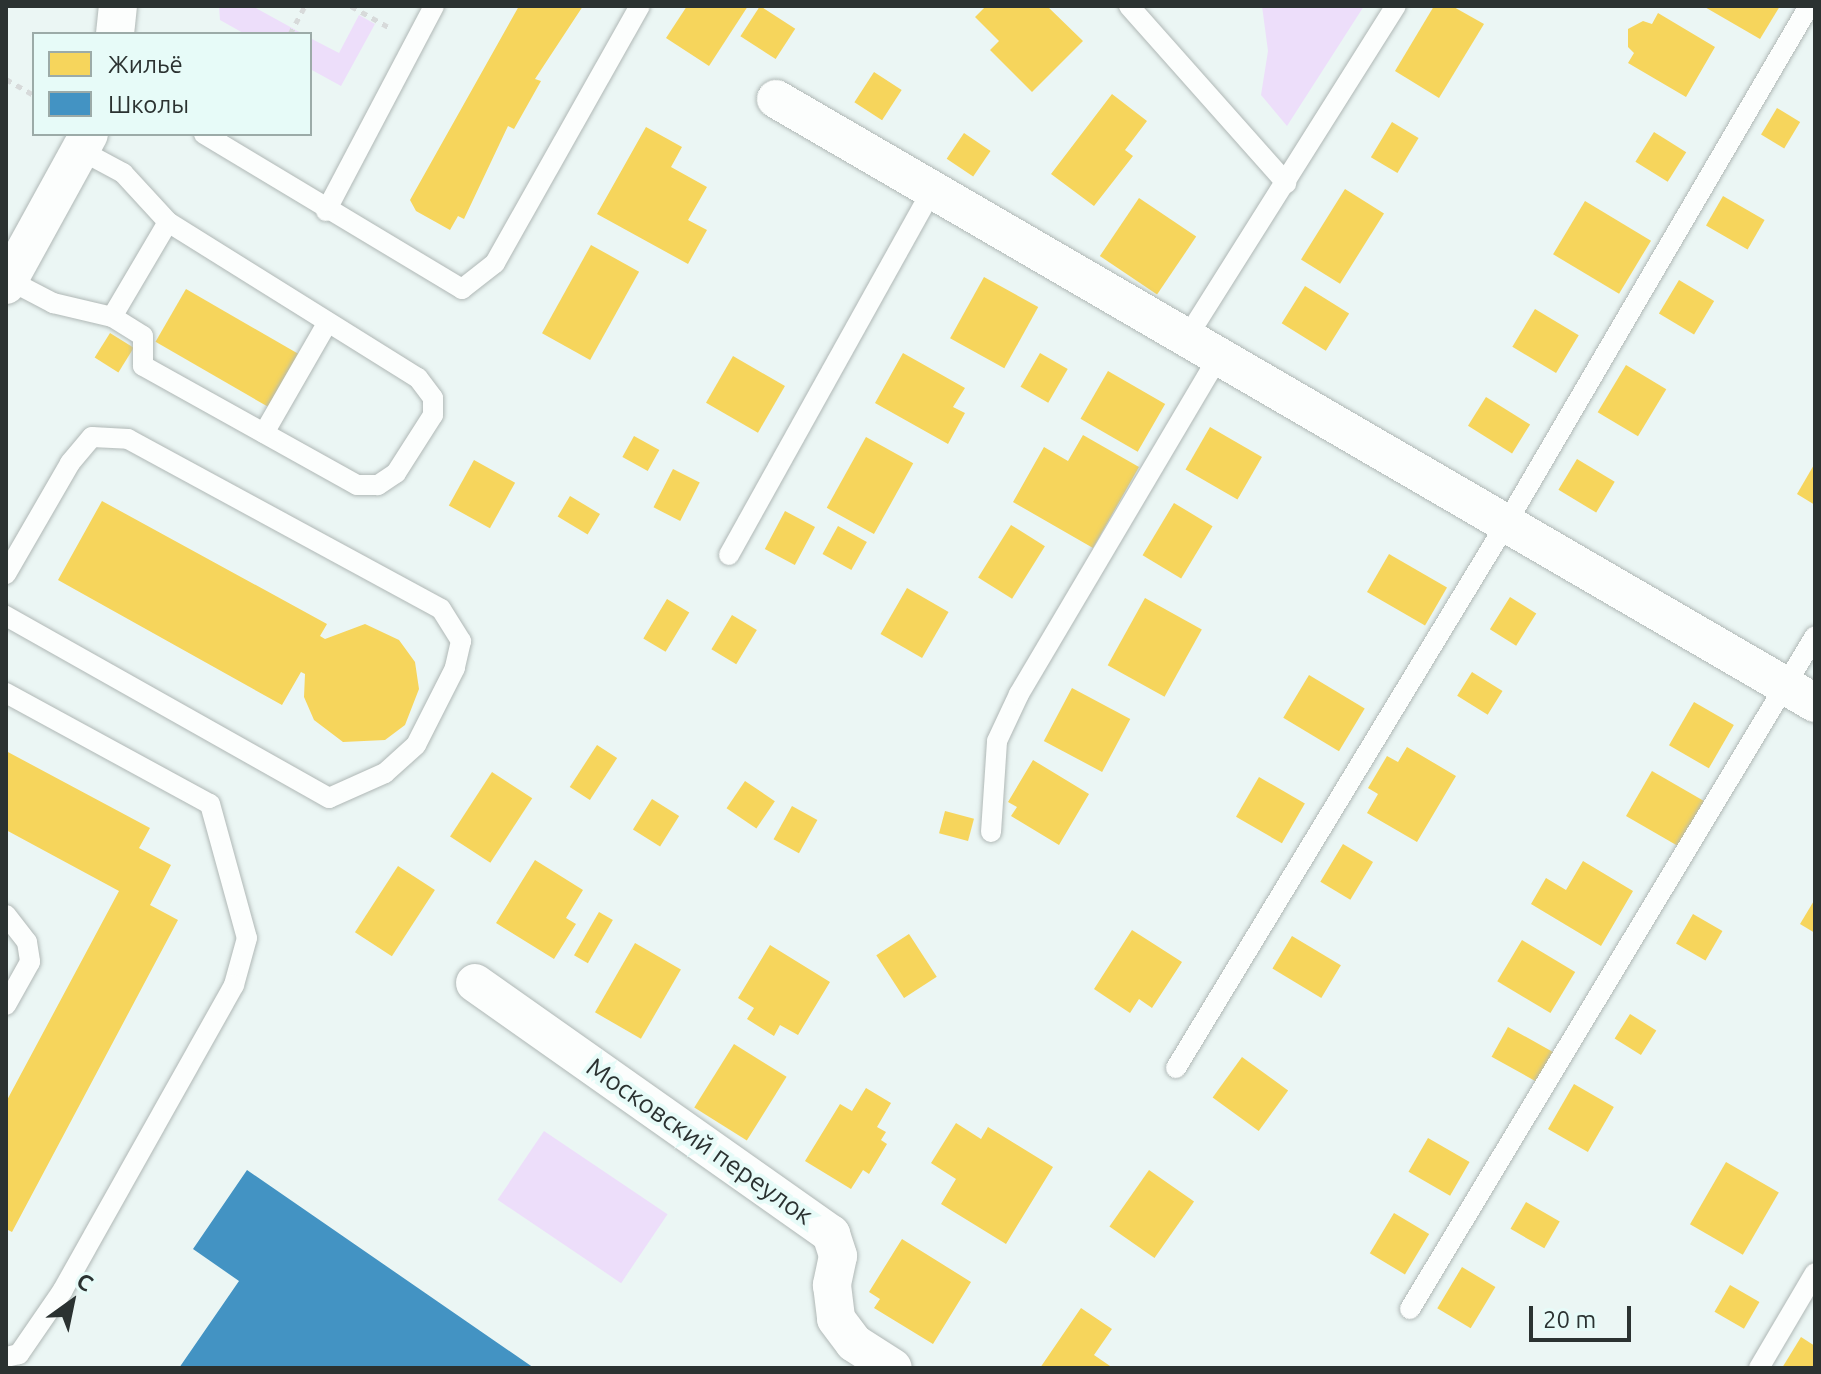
<!DOCTYPE html>
<html>
<head>
<meta charset="utf-8">
<style>
	body { margin:0 }
	#map { position:relative; width:1821px; height:1374px; overflow:hidden; background:#ebf6f4; font-family:Ubuntu,sans-serif }
	div>[style] { position:absolute }
	[style*='--x'] { left:calc(var(--x)*1px); top:calc(var(--y)*1px); width:calc(var(--w)*1px); rotate:calc(var(--a)*1deg) }
	.green>* { inset:0; background:#eddefa; transform-origin:0 0 }
	.homes>* { inset:0; background:#f6d55c; transform-origin:0 0 }
	.schools>* { inset:0; background:#4393c3 }
	.path>* { height:5px; margin-top:-2.5px; transform-origin:0; background:repeating-linear-gradient(90deg,#d7dada 0 6px,transparent 0 12px) }
	.roads { filter:drop-shadow(0 0 2px #b0b8b6) drop-shadow(0 0 2px #b0b8b6) }
	.service>* { height:20px; margin:-10px; padding:0 10px; transform-origin:10px; border-radius:10px; background:#fcfefd }
	.minor>* { height:38px; margin:-19px; padding:0 19px; transform-origin:19px; border-radius:19px; background:#fcfefd }
	span { translate:-50% -50%; white-space:nowrap; text-align:center; line-height:1.15; -webkit-text-stroke:8px #e7fbf8; paint-order:stroke }
	.street-label { font-size:26px; color:#2b3231 }
	.frame { position:absolute; inset:0; border:8px solid #2b3231; pointer-events:none }
	.legend { position:absolute; left:32px; top:32px; width:280px; height:104px; box-sizing:border-box; background:#e7fbf8; border:2px solid #9caba8; margin:0; padding:10px 14px; list-style:none; font-size:24px; color:#2b3231 }
	.legend li { display:flex; align-items:center; gap:16px; height:40px }
	.legend b { width:40px; border:2px solid #9caba8 }
	.north { position:absolute; left:32px; top:1262px; width:80px; height:80px; -webkit-text-stroke:6px #e7fbf8; paint-order:stroke; rotate:33deg; font-size:22px; font-weight:700; line-height:32px; text-align:center; color:#2b3231 }
	.north::after { content:''; display:block; margin:auto; width:28px; height:36px; background:#2b3231; clip-path:polygon(50% 0,100% 100%,50% 72%,0 100%) }
	.scale { position:absolute; left:1529px; top:1306px; width:102px; height:36px; box-sizing:border-box; border:4px solid #2b3231; border-top:0; padding-left:10px; font-size:24px; line-height:28px; white-space:nowrap; color:#2b3231; -webkit-text-stroke:6px #e7fbf8; paint-order:stroke }
</style>
</head>
<body>
<div id="map">
	<div class="green">
		<div style="clip-path:polygon(219px 6px,252px 6px,303px 34px,245px 34px,220px 20px)"></div>
		<div style="clip-path:polygon(1262px 6px,1364px 6px,1287px 126px,1261px 95px,1268px 51px)"></div>
		<div style="clip-path:polygon(359px 15px,375px 24px,341px 86px,310px 69px,310px 38px,339px 53px)"></div>
		<div style="left:544px;top:1131px;width:149px;height:83px;rotate:34deg"></div>
	</div>
	<div class="homes">
		<div style="clip-path:polygon(519px 6px,583px 6px,535px 79px,541px 81px,514px 129px,508px 126px,464px 219px,458px 216px,450px 230px,416px 211px,410px 200px)"></div>
		<div style="clip-path:polygon(687px 6px,748px 6px,709px 66px,666px 38px)"></div>
		<div style="left:760px;top:6px;width:42px;height:36px;rotate:33deg"></div>
		<div style="clip-path:polygon(986px 6px,1047px 6px,1083px 41px,1032px 92px,990px 50px,999px 41px,975px 17px)"></div>
		<div style="clip-path:polygon(1434px 6px,1452px 6px,1484px 24px,1439px 98px,1395px 71px)"></div>
		<div style="clip-path:polygon(1703px 6px,1780px 6px,1760px 39px)"></div>
		<div style="clip-path:polygon(1658px 13px,1715px 47px,1686px 97px,1628px 63px,1634px 53px,1628px 47px,1628px 29px,1643px 21px,1652px 24px)"></div>
		<div style="left:874px;top:72px;width:33px;height:36px;rotate:33deg"></div>
		<div style="clip-path:polygon(1112px 94px,1147px 121px,1125px 150px,1133px 156px,1094px 206px,1051px 174px)"></div>
		<div style="left:1777px;top:108px;width:27px;height:31px;rotate:31deg"></div>
		<div style="left:1392px;top:122px;width:31px;height:41px;rotate:31deg"></div>
		<div style="clip-path:polygon(646px 127px,682px 147px,671px 167px,707px 187px,688px 220px,707px 230px,688px 264px,597px 214px)"></div>
		<div style="left:1654px;top:132px;width:38px;height:35px;rotate:32deg"></div>
		<div style="left:964px;top:133px;width:32px;height:31px;rotate:34deg"></div>
		<div style="left:1345px;top:189px;width:46px;height:83px;rotate:32deg"></div>
		<div style="left:1723px;top:196px;width:48px;height:34px;rotate:30deg"></div>
		<div style="left:1139px;top:198px;width:69px;height:70px;rotate:34deg"></div>
		<div style="left:1585px;top:201px;width:77px;height:62px;rotate:31deg"></div>
		<div style="left:591px;top:245px;width:55px;height:101px;rotate:29deg"></div>
		<div style="left:984px;top:277px;width:62px;height:70px;rotate:29deg"></div>
		<div style="left:1679px;top:280px;width:41px;height:39px;rotate:31deg"></div>
		<div style="left:1305px;top:286px;width:52px;height:44px;rotate:32deg"></div>
		<div style="left:186px;top:289px;width:134px;height:61px;rotate:30deg"></div>
		<div style="left:1535px;top:309px;width:51px;height:44px;rotate:31deg"></div>
		<div style="left:110px;top:333px;width:28px;height:29px;rotate:32deg"></div>
		<div style="clip-path:polygon(903px 353px,965px 388px,953px 407px,965px 413px,948px 444px,875px 403px)"></div>
		<div style="left:1040px;top:353px;width:32px;height:39px;rotate:30deg"></div>
		<div style="left:733px;top:356px;width:60px;height:54px;rotate:30deg"></div>
		<div style="left:1626px;top:365px;width:47px;height:55px;rotate:31deg"></div>
		<div style="left:1108px;top:371px;width:66px;height:55px;rotate:30deg"></div>
		<div style="left:1486px;top:397px;width:52px;height:34px;rotate:32deg"></div>
		<div style="left:1210px;top:427px;width:60px;height:49px;rotate:30deg"></div>
		<div style="clip-path:polygon(1083px 435px,1139px 467px,1093px 548px,1013px 502px,1044px 447px,1068px 461px)"></div>
		<div style="left:634px;top:436px;width:29px;height:24px;rotate:29deg"></div>
		<div style="left:866px;top:437px;width:54px;height:81px;rotate:29deg"></div>
		<div style="left:1577px;top:459px;width:44px;height:36px;rotate:31deg"></div>
		<div style="left:474px;top:460px;width:47px;height:52px;rotate:29deg"></div>
		<div style="clip-path:polygon(1815px 463px,1815px 505px,1797px 494px)"></div>
		<div style="left:673px;top:469px;width:30px;height:43px;rotate:27deg"></div>
		<div style="left:570px;top:496px;width:35px;height:24px;rotate:31deg"></div>
		<div style="clip-path:polygon(102px 501px,327px 624px,320px 636px,325px 639px,365px 624px,399px 640px,415px 662px,419px 689px,405px 725px,385px 740px,343px 742px,314px 720px,304px 697px,305px 674px,301px 672px,282px 705px,58px 580px)"></div>
		<div style="left:1174px;top:503px;width:45px;height:61px;rotate:31deg"></div>
		<div style="left:785px;top:511px;width:34px;height:43px;rotate:28deg"></div>
		<div style="left:1011px;top:525px;width:40px;height:62px;rotate:32deg"></div>
		<div style="left:838px;top:526px;width:33px;height:32px;rotate:29deg"></div>
		<div style="left:1389px;top:554px;width:67px;height:44px;rotate:30deg"></div>
		<div style="left:907px;top:588px;width:48px;height:53px;rotate:30deg"></div>
		<div style="left:1510px;top:597px;width:31px;height:38px;rotate:32deg"></div>
		<div style="left:1145px;top:598px;width:65px;height:77px;rotate:29deg"></div>
		<div style="left:667px;top:599px;width:26px;height:46px;rotate:31deg"></div>
		<div style="left:732px;top:615px;width:29px;height:40px;rotate:31deg"></div>
		<div style="left:1472px;top:672px;width:36px;height:28px;rotate:32deg"></div>
		<div style="left:1309px;top:675px;width:65px;height:50px;rotate:31deg"></div>
		<div style="left:1072px;top:688px;width:66px;height:60px;rotate:28deg"></div>
		<div style="left:1694px;top:702px;width:46px;height:50px;rotate:30deg"></div>
		<div style="left:597px;top:745px;width:24px;height:50px;rotate:33deg"></div>
		<div style="clip-path:polygon(1407px 747px,1456px 776px,1417px 842px,1367px 813px,1378px 794px,1368px 788px,1387px 756px,1398px 762px)"></div>
		<div style="clip-path:polygon(6px 751px,150px 828px,139px 848px,171px 865px,150px 905px,178px 920px,12px 1232px,6px 1229px,6px 1102px,119px 891px,6px 830px)"></div>
		<div style="clip-path:polygon(1033px 760px,1089px 794px,1059px 845px,1011px 816px,1017px 807px,1008px 802px)"></div>
		<div style="left:1652px;top:771px;width:60px;height:52px;rotate:30deg"></div>
		<div style="left:492px;top:772px;width:48px;height:77px;rotate:33deg"></div>
		<div style="left:1259px;top:777px;width:53px;height:46px;rotate:30deg"></div>
		<div style="left:745px;top:781px;width:36px;height:33px;rotate:34deg"></div>
		<div style="left:652px;top:799px;width:32px;height:36px;rotate:32deg"></div>
		<div style="left:792px;top:806px;width:29px;height:38px;rotate:29deg"></div>
		<div style="left:945px;top:811px;width:30px;height:23px;rotate:15deg"></div>
		<div style="left:1343px;top:844px;width:35px;height:44px;rotate:31deg"></div>
		<div style="clip-path:polygon(535px 860px,583px 890px,566px 918px,576px 924px,554px 959px,496px 923px)"></div>
		<div style="clip-path:polygon(1583px 861px,1633px 891px,1601px 946px,1531px 904px,1546px 878px,1566px 890px)"></div>
		<div style="left:398px;top:866px;width:44px;height:79px;rotate:33deg"></div>
		<div style="clip-path:polygon(1815px 899px,1815px 933px,1800px 924px)"></div>
		<div style="left:599px;top:912px;width:16px;height:50px;rotate:30deg"></div>
		<div style="left:1693px;top:914px;width:34px;height:34px;rotate:30deg"></div>
		<div style="clip-path:polygon(1132px 930px,1182px 962px,1152px 1008px,1139px 999px,1130px 1013px,1094px 989px)"></div>
		<div style="left:909px;top:934px;width:51px;height:39px;rotate:57deg"></div>
		<div style="left:1292px;top:936px;width:57px;height:38px;rotate:31deg"></div>
		<div style="left:1522px;top:940px;width:62px;height:48px;rotate:31deg"></div>
		<div style="left:635px;top:943px;width:53px;height:80px;rotate:30deg"></div>
		<div style="clip-path:polygon(770px 945px,830px 982px,798px 1035px,780px 1025px,774px 1036px,747px 1019px,754px 1008px,738px 998px)"></div>
		<div style="left:1630px;top:1014px;width:31px;height:29px;rotate:32deg"></div>
		<div style="left:1508px;top:1027px;width:56px;height:34px;rotate:29deg"></div>
		<div style="left:734px;top:1044px;width:62px;height:75px;rotate:32deg"></div>
		<div style="left:1242px;top:1057px;width:57px;height:50px;rotate:36deg"></div>
		<div style="left:1574px;top:1084px;width:46px;height:52px;rotate:30deg"></div>
		<div style="clip-path:polygon(866px 1088px,891px 1103px,877px 1127px,886px 1132px,881px 1140px,887px 1144px,869px 1174px,863px 1170px,851px 1189px,805px 1161px,840px 1104px,852px 1111px)"></div>
		<div style="clip-path:polygon(956px 1123px,981px 1139px,988px 1127px,1053px 1167px,1006px 1244px,941px 1204px,956px 1179px,931px 1163px)"></div>
		<div style="left:1428px;top:1138px;width:48px;height:39px;rotate:30deg"></div>
		<div style="left:1726px;top:1162px;width:61px;height:72px;rotate:30deg"></div>
		<div style="left:1149px;top:1170px;width:55px;height:69px;rotate:35deg"></div>
		<div style="left:1526px;top:1202px;width:39px;height:31px;rotate:30deg"></div>
		<div style="left:1394px;top:1213px;width:41px;height:47px;rotate:31deg"></div>
		<div style="clip-path:polygon(902px 1239px,971px 1282px,933px 1344px,874px 1308px,880px 1299px,869px 1292px)"></div>
		<div style="left:1462px;top:1267px;width:39px;height:48px;rotate:31deg"></div>
		<div style="left:1730px;top:1285px;width:34px;height:31px;rotate:30deg"></div>
		<div style="clip-path:polygon(1081px 1308px,1112px 1329px,1094px 1355px,1113px 1368px,1040px 1368px)"></div>
		<div style="clip-path:polygon(1801px 1337px,1815px 1346px,1815px 1368px,1782px 1368px)"></div>
	</div>
	<div class="schools">
		<div style="clip-path:polygon(247px 1170px,534px 1368px,179px 1368px,239px 1281px,193px 1249px)"></div>
	</div>
	<div class="path">
		<div style="--x:351;--y:6;--w:47;--a:29.3"></div>
		<div style="--x:290;--y:34;--w:32;--a:-62"></div>
		<div style="--x:6;--y:79;--w:32;--a:30"></div>
	</div>
	<div class="roads">
		<div class="service">
			<div style="--x:1129;--y:6;--w:237;--a:48.4"></div>
			<div style="--x:204;--y:134;--w:301;--a:31"></div>
			<div style="--x:462;--y:289;--w:42;--a:-38.2"></div>
			<div style="--x:495;--y:263;--w:295;--a:-60.6"></div>
			<div style="--x:82;--y:151;--w:47;--a:28.2"></div>
			<div style="--x:123;--y:173;--w:67;--a:47.4"></div>
			<div style="--x:168;--y:222;--w:295;--a:32"></div>
			<div style="--x:418;--y:378;--w:25;--a:53"></div>
			<div style="--x:433;--y:398;--w:17;--a:90"></div>
			<div style="--x:433;--y:415;--w:69;--a:122.5"></div>
			<div style="--x:396;--y:473;--w:22;--a:146"></div>
			<div style="--x:378;--y:485;--w:21;--a:180"></div>
			<div style="--x:357;--y:485;--w:245;--a:-150.9"></div>
			<div style="--x:143;--y:366;--w:30;--a:-90"></div>
			<div style="--x:143;--y:336;--w:36;--a:-148"></div>
			<div style="--x:112;--y:317;--w:110;--a:-59.5"></div>
			<div style="--x:326;--y:211;--w:232;--a:-62.2"></div>
			<div style="--x:9;--y:280;--w:50;--a:27.6"></div>
			<div style="--x:53;--y:303;--w:61;--a:13.3"></div>
			<div style="--x:1186;--y:339;--w:394;--a:-57.8"></div>
			<div style="--x:264;--y:433;--w:125;--a:-60.1"></div>
			<div style="--x:729;--y:555;--w:419;--a:-60.9"></div>
			<div style="--x:6;--y:574;--w:128;--a:-60"></div>
			<div style="--x:70;--y:463;--w:34;--a:-50"></div>
			<div style="--x:92;--y:437;--w:36;--a:3"></div>
			<div style="--x:128;--y:439;--w:356;--a:28.5"></div>
			<div style="--x:441;--y:609;--w:38;--a:58"></div>
			<div style="--x:461;--y:641;--w:28;--a:103"></div>
			<div style="--x:455;--y:668;--w:86;--a:116.9"></div>
			<div style="--x:416;--y:745;--w:42;--a:137.9"></div>
			<div style="--x:385;--y:773;--w:61;--a:155.9"></div>
			<div style="--x:329;--y:798;--w:371;--a:-150.6"></div>
			<div style="--x:6;--y:693;--w:232;--a:28.6"></div>
			<div style="--x:210;--y:804;--w:139;--a:74.6"></div>
			<div style="--x:247;--y:938;--w:49;--a:105.5"></div>
			<div style="--x:234;--y:985;--w:350;--a:119.3"></div>
			<div style="--x:63;--y:1290;--w:78;--a:124.5"></div>
			<div style="--x:19;--y:1354;--w:13;--a:167"></div>
			<div style="--x:991;--y:832;--w:91;--a:-86.2"></div>
			<div style="--x:997;--y:741;--w:52;--a:-64.9"></div>
			<div style="--x:1019;--y:694;--w:391;--a:-59.4"></div>
			<div style="--x:6;--y:915;--w:34;--a:52"></div>
			<div style="--x:27;--y:942;--w:20;--a:81"></div>
			<div style="--x:30;--y:962;--w:49;--a:119.2"></div>
			<div style="--x:1176;--y:1068;--w:636;--a:-58.76"></div>
			<div style="--x:1506;--y:524;--w:600;--a:-59.67"></div>
			<div style="--x:1410;--y:1309;--w:785;--a:-58.96"></div>
			<div style="--x:1759;--y:1368;--w:110;--a:-59.5"></div>
		</div>
		<div class="minor">
			<div style="--x:115;--y:34;--w:28;--a:-84"></div>
			<div style="--x:776;--y:99;--w:1202;--a:30.17"></div>
			<div style="--x:6;--y:285;--w:172;--a:-61.2"></div>
			<div style="--x:475;--y:983;--w:436;--a:35.2"></div>
			<div style="--x:831;--y:1234;--w:23;--a:72"></div>
			<div style="--x:838;--y:1256;--w:30;--a:102"></div>
			<div style="--x:832;--y:1285;--w:34;--a:83"></div>
			<div style="--x:836;--y:1319;--w:30;--a:53"></div>
			<div style="--x:854;--y:1343;--w:46;--a:32.7"></div>
		</div>
	</div>
	<div class="street-label">
		<span style="left:700px;top:1141px;rotate:35deg">Московский переулок</span>
	</div>
	<div class="frame"></div>
	<ul class="legend">
	<li><b style="height:22px;background:#f6d55c"></b>Жильё</li>
	<li><b style="height:22px;background:#4393c3"></b>Школы</li>
	</ul>
	<div class="north">С</div>
	<div class="scale">20 m</div>
</div>
</body>
</html>
